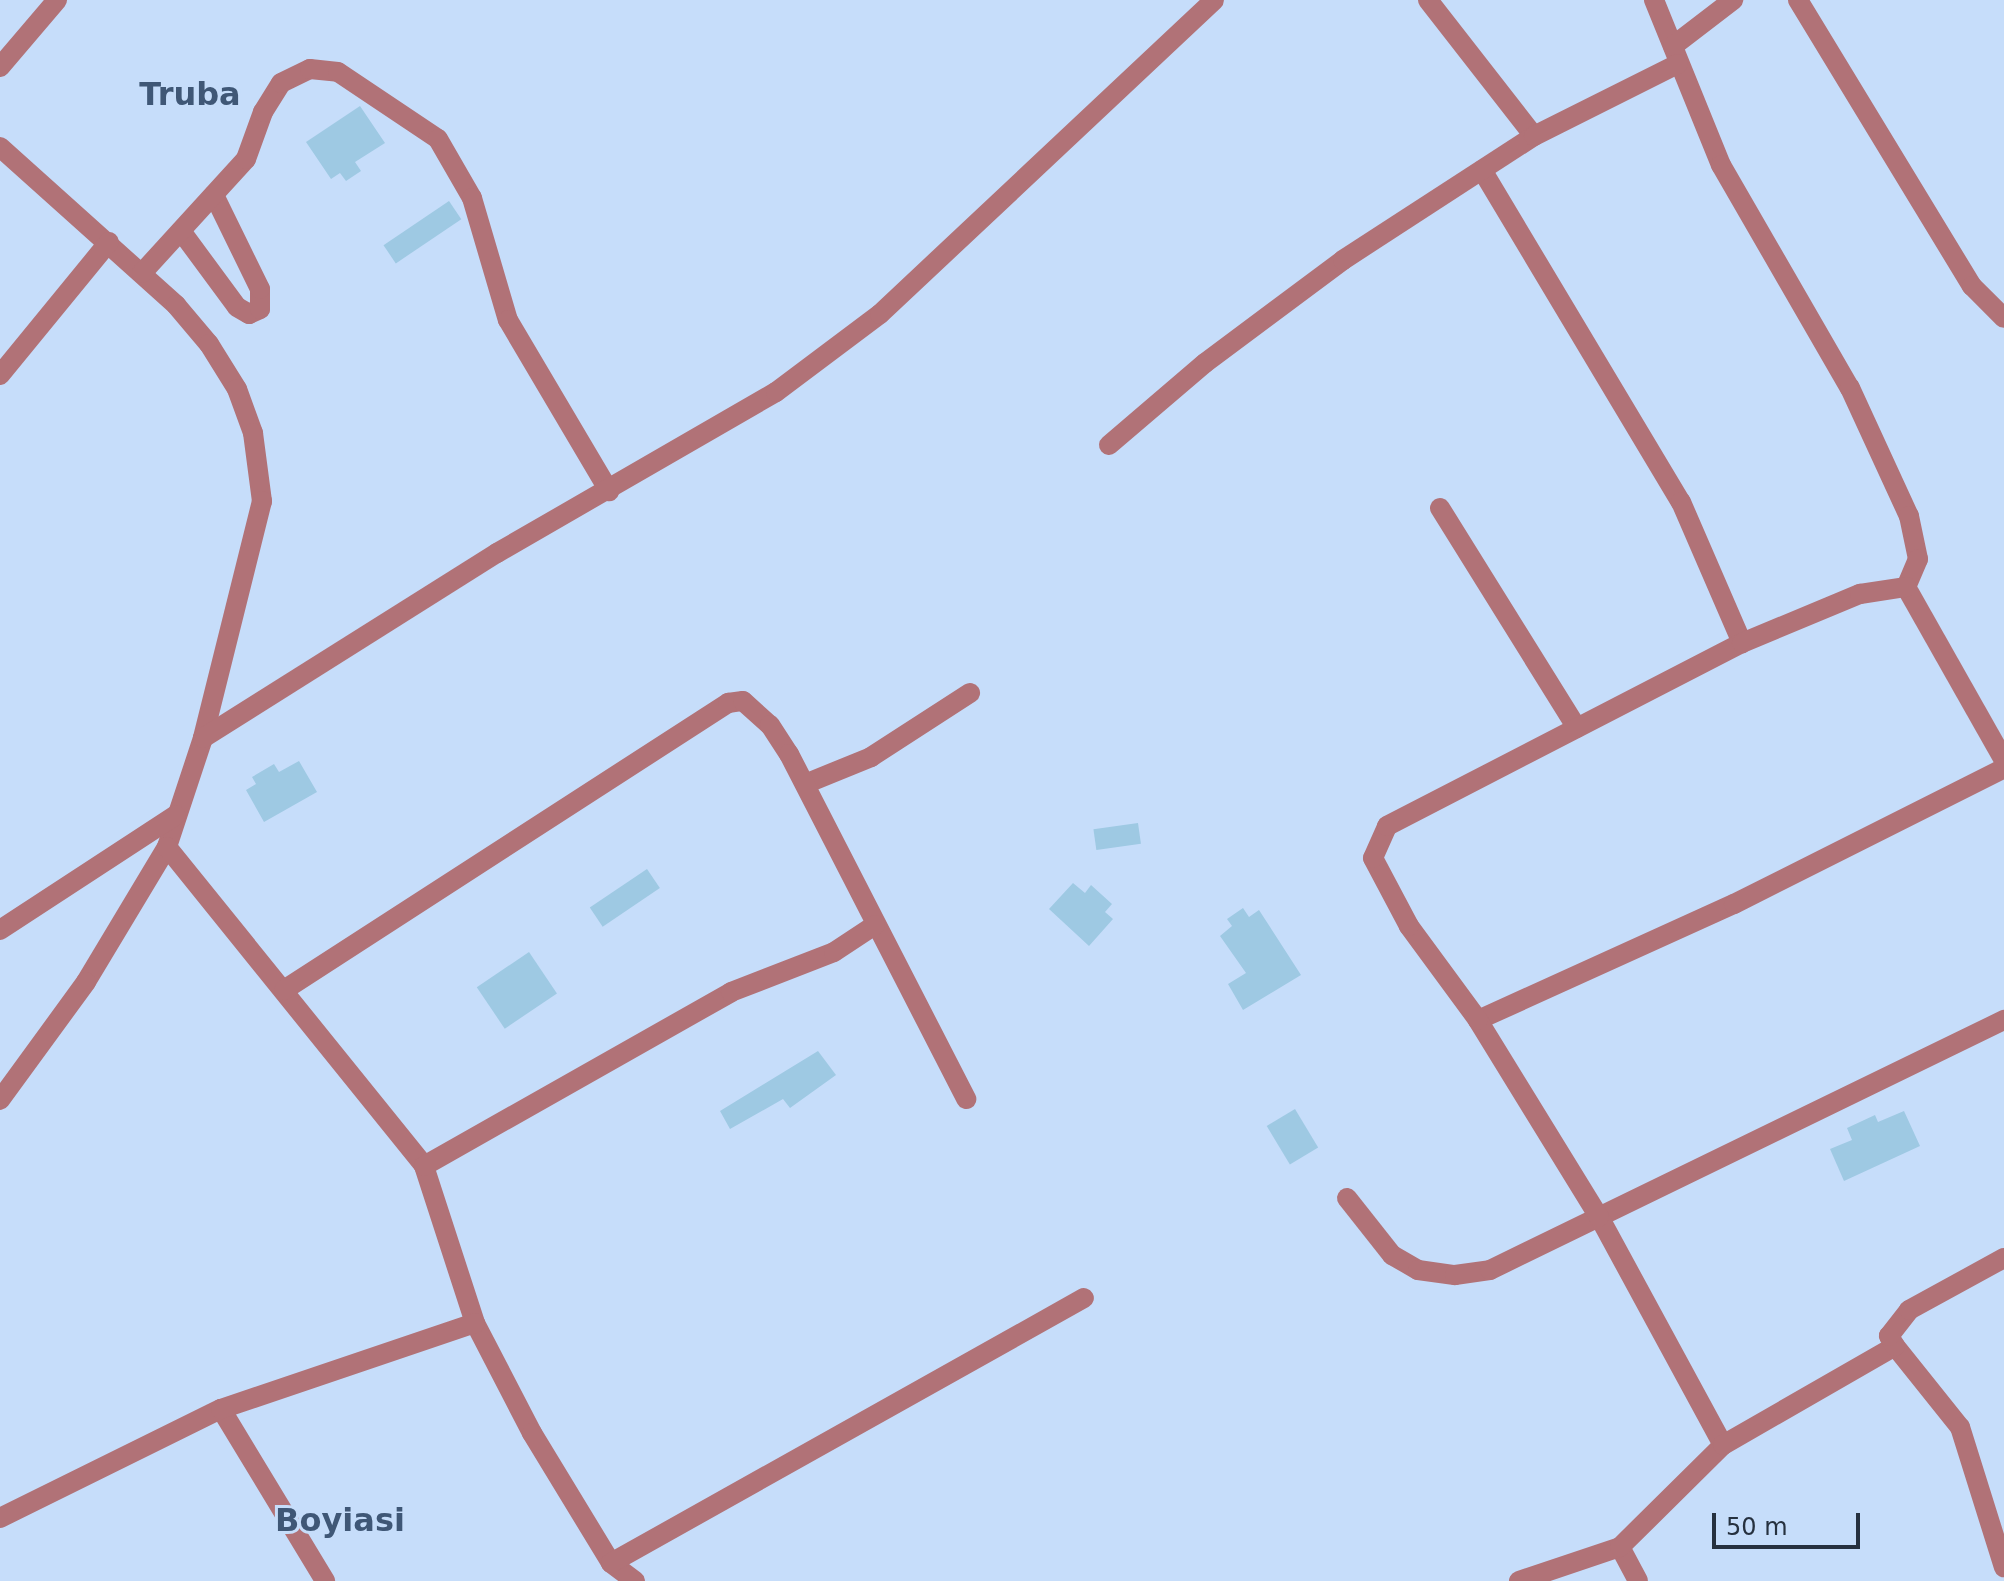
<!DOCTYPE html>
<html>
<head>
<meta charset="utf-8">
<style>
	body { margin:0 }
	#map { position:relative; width:2004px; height:1581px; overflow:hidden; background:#c6ddfa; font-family:"DejaVu Sans",sans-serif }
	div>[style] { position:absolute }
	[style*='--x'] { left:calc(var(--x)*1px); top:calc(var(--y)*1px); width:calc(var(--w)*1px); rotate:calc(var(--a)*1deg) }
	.building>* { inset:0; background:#9ec9e3; transform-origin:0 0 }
	.minor>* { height:20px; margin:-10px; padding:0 10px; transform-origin:10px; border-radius:10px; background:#b17277 }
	span { translate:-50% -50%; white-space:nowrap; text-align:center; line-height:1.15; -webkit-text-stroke:6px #c6ddfa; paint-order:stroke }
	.quarter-label { font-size:32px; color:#3f5776; font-weight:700 }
	.scale { position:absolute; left:1712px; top:1513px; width:148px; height:36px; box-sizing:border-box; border:4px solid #26313f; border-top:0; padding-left:10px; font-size:24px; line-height:28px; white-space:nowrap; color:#26313f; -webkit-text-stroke:6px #c6ddfa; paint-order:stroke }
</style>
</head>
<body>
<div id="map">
	<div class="building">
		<div style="clip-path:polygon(360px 106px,385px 143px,355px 162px,361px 171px,346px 181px,340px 173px,331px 179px,306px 142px)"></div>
		<div style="left:449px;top:201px;width:22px;height:79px;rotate:56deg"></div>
		<div style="clip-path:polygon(299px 761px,317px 792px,264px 822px,246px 790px,256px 784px,252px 777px,274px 764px,279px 772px)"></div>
		<div style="left:1138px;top:823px;width:21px;height:45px;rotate:82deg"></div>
		<div style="left:647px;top:869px;width:23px;height:69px;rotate:56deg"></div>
		<div style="clip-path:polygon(1073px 883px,1085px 893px,1091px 885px,1112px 904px,1105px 912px,1113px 919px,1089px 946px,1049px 909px)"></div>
		<div style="clip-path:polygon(1243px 908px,1249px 917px,1259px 910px,1301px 975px,1243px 1010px,1228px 984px,1246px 973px,1220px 936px,1232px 926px,1227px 919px)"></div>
		<div style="left:529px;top:952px;width:50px;height:63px;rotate:56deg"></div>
		<div style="clip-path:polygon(818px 1051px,836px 1075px,790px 1108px,783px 1099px,730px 1129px,720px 1111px)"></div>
		<div style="left:1295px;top:1109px;width:45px;height:33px;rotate:59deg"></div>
		<div style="clip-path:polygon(1904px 1111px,1920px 1146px,1844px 1181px,1830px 1149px,1852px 1140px,1847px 1128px,1875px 1115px,1878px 1122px)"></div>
	</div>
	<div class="minor">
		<div style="--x:1428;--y:0;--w:172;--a:52.1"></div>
		<div style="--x:1654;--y:0;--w:178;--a:67.9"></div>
		<div style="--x:1721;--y:165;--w:258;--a:60"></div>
		<div style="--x:1850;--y:388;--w:141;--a:65.3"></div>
		<div style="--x:1909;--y:516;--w:44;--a:78.2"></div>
		<div style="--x:1918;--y:559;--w:30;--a:113"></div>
		<div style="--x:1798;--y:0;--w:335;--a:58.7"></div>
		<div style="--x:1972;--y:286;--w:45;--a:45"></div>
		<div style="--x:1673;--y:46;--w:76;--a:-37.5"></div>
		<div style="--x:0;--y:67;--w:88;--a:-49.6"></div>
		<div style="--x:0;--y:147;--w:237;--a:41.9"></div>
		<div style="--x:176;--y:305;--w:51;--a:49.8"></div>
		<div style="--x:209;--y:344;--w:53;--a:58.1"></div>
		<div style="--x:237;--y:389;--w:47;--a:70"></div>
		<div style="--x:253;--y:433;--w:69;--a:82.5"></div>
		<div style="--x:262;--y:501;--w:244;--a:104"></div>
		<div style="--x:203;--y:738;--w:115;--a:108.3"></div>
		<div style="--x:167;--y:847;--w:157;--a:121"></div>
		<div style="--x:86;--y:982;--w:146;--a:126.1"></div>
		<div style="--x:1482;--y:170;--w:387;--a:59.1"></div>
		<div style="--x:1681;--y:502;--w:154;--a:66.6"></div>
		<div style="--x:181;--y:231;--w:94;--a:53.6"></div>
		<div style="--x:237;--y:307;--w:14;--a:30"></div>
		<div style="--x:249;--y:314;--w:12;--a:-24"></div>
		<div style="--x:260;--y:309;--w:20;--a:-90"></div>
		<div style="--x:260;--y:289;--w:105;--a:-116.1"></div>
		<div style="--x:142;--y:273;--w:154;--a:-47.6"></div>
		<div style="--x:246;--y:159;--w:50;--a:-70.1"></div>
		<div style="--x:263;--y:112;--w:34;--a:-58"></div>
		<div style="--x:281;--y:83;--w:32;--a:-26"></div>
		<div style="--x:310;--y:69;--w:28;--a:6"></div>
		<div style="--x:338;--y:72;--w:120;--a:33.8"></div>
		<div style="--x:438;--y:139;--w:68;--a:60"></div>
		<div style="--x:472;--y:198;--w:127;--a:73.6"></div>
		<div style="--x:508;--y:320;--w:199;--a:59.4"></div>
		<div style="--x:0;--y:375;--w:172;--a:-50.7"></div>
		<div style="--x:1109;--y:445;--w:126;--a:-40.5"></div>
		<div style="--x:1205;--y:363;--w:172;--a:-36.7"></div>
		<div style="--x:1343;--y:260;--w:228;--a:-33"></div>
		<div style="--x:1534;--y:136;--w:161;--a:-26.6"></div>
		<div style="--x:1440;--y:508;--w:259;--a:58.1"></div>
		<div style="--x:1906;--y:587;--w:199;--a:60.5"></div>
		<div style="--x:203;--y:738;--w:347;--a:-32.2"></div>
		<div style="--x:497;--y:553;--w:322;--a:-30"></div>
		<div style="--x:776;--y:392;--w:130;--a:-36.9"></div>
		<div style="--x:880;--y:314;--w:458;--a:-43.2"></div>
		<div style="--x:805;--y:784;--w:71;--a:-22.2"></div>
		<div style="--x:871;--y:757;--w:118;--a:-32.9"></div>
		<div style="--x:167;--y:847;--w:410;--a:51.1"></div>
		<div style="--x:424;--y:1166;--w:165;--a:72"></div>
		<div style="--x:475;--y:1323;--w:124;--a:62.6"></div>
		<div style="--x:532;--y:1433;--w:152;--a:58.7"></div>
		<div style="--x:611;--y:1563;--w:30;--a:37"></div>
		<div style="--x:0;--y:930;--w:210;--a:-33.2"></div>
		<div style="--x:284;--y:990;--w:529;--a:-32.88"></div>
		<div style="--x:728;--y:703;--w:15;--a:-8"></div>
		<div style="--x:743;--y:701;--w:36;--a:42"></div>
		<div style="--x:770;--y:725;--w:35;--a:57"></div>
		<div style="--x:789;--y:754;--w:388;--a:62.8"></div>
		<div style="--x:1478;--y:1020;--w:281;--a:-24.4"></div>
		<div style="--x:1734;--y:904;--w:302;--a:-26.7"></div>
		<div style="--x:424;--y:1166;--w:353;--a:-29.5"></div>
		<div style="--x:731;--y:992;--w:110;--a:-21.2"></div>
		<div style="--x:834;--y:952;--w:49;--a:-33.4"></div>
		<div style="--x:1347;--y:1198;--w:73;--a:51.7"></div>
		<div style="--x:1392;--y:1255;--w:30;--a:30"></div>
		<div style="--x:1418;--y:1270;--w:37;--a:8"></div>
		<div style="--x:1455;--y:1275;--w:35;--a:-8"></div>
		<div style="--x:1490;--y:1270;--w:572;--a:-25.94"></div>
		<div style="--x:1895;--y:1346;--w:104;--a:51.3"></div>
		<div style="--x:1960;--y:1427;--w:147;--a:72.6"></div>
		<div style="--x:221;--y:1409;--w:201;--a:58.8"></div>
		<div style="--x:1723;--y:1445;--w:260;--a:-118.5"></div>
		<div style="--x:1599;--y:1217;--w:231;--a:-121.6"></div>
		<div style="--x:1478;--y:1020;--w:117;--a:-126.3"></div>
		<div style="--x:1409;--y:926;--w:77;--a:-117.9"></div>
		<div style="--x:1373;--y:858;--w:35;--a:-66"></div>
		<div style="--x:1387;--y:826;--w:399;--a:-27.3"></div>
		<div style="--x:1742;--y:643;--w:128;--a:-22.6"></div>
		<div style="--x:1860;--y:594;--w:47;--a:-8.7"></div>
		<div style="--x:0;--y:1518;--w:246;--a:-26.3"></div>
		<div style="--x:221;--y:1409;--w:268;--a:-18.7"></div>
		<div style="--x:1620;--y:1547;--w:38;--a:62"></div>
		<div style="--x:611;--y:1563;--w:542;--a:-29.26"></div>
		<div style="--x:1519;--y:1581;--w:107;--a:-18.6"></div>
		<div style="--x:1620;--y:1547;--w:145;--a:-44.7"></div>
		<div style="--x:1723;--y:1445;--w:198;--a:-29.9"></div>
		<div style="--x:1895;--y:1346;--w:12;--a:-121"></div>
		<div style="--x:1889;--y:1336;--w:33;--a:-52"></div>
		<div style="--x:1909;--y:1310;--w:108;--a:-28.7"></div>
	</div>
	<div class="quarter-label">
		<span style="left:190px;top:94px">Truba</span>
		<span style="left:340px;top:1520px">Boyiasi</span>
	</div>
	<div class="scale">50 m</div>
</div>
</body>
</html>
